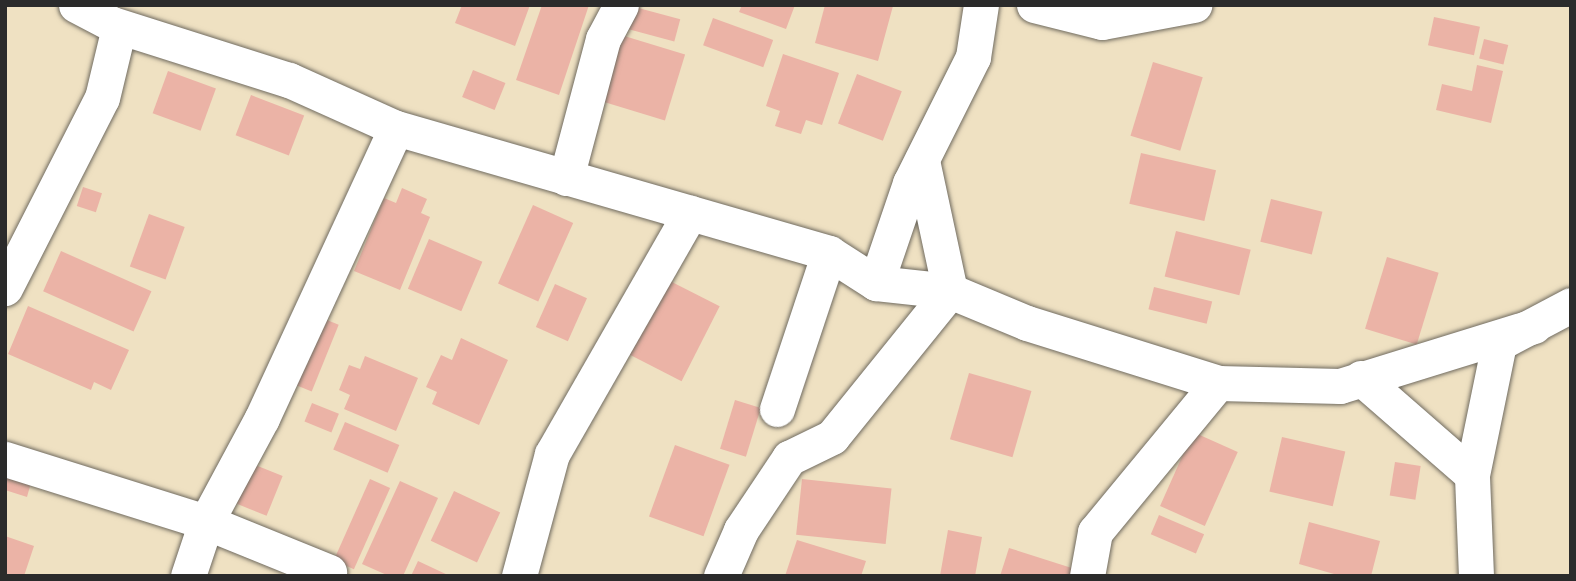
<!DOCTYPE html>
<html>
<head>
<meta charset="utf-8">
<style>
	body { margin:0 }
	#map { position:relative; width:1576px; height:581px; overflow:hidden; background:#efe1c2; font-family:"IM FELL French Canon",serif }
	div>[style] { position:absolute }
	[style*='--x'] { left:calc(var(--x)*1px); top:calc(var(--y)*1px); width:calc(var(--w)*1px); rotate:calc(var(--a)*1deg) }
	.building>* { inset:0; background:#ebb3a6; transform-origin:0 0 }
	.roads { filter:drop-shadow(0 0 2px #706b60) drop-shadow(0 0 2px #706b60) }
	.street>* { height:35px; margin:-17.5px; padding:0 17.5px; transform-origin:17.5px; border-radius:17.5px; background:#fff }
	span { translate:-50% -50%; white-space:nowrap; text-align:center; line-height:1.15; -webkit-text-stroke:6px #fbf7ec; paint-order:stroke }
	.frame { position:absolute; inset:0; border:7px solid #2b2b2b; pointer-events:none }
</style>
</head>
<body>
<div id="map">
	<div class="building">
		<div style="clip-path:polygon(462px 5px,530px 5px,515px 46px,455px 23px)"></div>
		<div style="clip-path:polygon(542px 5px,589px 5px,559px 95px,516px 80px)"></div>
		<div style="clip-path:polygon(742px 5px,795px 5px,786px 29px,739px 12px)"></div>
		<div style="clip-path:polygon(825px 5px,893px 6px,878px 61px,815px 43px)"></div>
		<div style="left:631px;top:6px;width:51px;height:23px;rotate:15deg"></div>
		<div style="left:1434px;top:17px;width:47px;height:29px;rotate:12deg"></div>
		<div style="left:713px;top:18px;width:64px;height:29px;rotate:20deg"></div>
		<div style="left:621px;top:35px;width:67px;height:69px;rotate:17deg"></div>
		<div style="left:1484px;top:39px;width:25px;height:20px;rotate:14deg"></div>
		<div style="clip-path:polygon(783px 54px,839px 73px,822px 125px,806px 120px,801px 134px,775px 126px,780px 111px,766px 106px)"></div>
		<div style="left:1153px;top:62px;width:52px;height:77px;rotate:17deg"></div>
		<div style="clip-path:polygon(1477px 65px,1503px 71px,1491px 123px,1436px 110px,1442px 84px,1472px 91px)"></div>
		<div style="left:473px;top:70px;width:35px;height:29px;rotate:22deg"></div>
		<div style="left:168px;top:71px;width:51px;height:45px;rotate:20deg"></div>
		<div style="left:857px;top:74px;width:48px;height:53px;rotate:21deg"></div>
		<div style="left:251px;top:95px;width:57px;height:43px;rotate:21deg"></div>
		<div style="left:1141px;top:153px;width:77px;height:52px;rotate:13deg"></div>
		<div style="left:83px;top:187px;width:20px;height:20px;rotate:18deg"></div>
		<div style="clip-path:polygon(402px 188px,427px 199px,421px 213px,430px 217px,400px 290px,354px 271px,384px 198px,396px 203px)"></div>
		<div style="left:1271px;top:199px;width:53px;height:44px;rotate:14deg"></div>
		<div style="left:533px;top:205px;width:44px;height:86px;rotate:24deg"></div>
		<div style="left:149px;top:214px;width:38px;height:56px;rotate:20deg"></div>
		<div style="left:1176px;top:231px;width:77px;height:47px;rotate:14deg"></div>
		<div style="left:429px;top:239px;width:58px;height:54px;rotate:23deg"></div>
		<div style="left:61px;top:251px;width:99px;height:44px;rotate:24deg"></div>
		<div style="left:1387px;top:257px;width:54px;height:75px;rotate:17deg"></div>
		<div style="left:668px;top:280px;width:58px;height:84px;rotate:27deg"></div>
		<div style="left:555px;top:284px;width:35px;height:47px;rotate:24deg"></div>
		<div style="left:1154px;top:287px;width:60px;height:23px;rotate:14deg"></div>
		<div style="clip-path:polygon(28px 306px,129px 350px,111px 390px,94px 382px,91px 390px,8px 354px)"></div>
		<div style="left:322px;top:318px;width:18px;height:72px;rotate:22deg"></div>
		<div style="clip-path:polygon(461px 338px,508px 360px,479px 425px,432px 404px,437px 392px,426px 387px,441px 355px,452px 360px)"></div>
		<div style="clip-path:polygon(365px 356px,418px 378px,396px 431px,344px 409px,350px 395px,339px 390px,349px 365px,360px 369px)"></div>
		<div style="left:969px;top:373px;width:65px;height:69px;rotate:16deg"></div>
		<div style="left:735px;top:400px;width:27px;height:51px;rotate:17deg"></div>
		<div style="left:312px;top:403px;width:29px;height:20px;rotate:22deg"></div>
		<div style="left:345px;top:422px;width:59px;height:30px;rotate:23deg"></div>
		<div style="left:1193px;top:432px;width:49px;height:81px;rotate:24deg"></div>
		<div style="left:1282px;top:437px;width:65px;height:56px;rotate:13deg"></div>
		<div style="left:675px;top:445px;width:58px;height:76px;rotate:20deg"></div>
		<div style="left:1395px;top:462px;width:26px;height:34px;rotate:9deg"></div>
		<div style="left:253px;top:464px;width:32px;height:43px;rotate:22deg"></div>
		<div style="clip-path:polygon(5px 467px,33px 475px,27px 497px,5px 490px)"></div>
		<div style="left:370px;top:479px;width:22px;height:89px;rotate:24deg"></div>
		<div style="left:802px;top:479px;width:90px;height:56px;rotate:6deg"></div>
		<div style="clip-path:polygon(400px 481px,438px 498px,403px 576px,389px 576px,362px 564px)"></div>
		<div style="left:454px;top:491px;width:51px;height:55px;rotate:25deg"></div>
		<div style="left:1159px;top:515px;width:49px;height:21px;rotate:23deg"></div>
		<div style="clip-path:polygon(1309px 522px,1380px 541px,1371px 576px,1341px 576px,1299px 564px)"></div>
		<div style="clip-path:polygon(948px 530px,982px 537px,975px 576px,940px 576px)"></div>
		<div style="clip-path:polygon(5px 536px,34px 546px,24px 576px,5px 576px)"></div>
		<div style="clip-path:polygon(797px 540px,866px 561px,861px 576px,785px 576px)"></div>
		<div style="clip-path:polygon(1009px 548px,1078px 570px,1076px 576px,1000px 576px)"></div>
		<div style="clip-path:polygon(418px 561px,450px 576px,411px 576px)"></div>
	</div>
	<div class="roads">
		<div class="street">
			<div style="--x:76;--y:5;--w:41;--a:27.8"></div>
			<div style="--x:112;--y:24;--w:186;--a:17.6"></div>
			<div style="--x:289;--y:80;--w:117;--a:24.2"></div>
			<div style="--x:396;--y:128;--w:451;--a:16.1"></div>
			<div style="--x:829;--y:253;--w:56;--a:32.6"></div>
			<div style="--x:876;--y:283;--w:74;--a:6.2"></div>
			<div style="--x:950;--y:291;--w:83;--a:22.6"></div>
			<div style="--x:1027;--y:323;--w:200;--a:17.4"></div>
			<div style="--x:1218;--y:383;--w:122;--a:1.4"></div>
			<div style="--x:1340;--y:386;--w:203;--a:-17.2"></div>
			<div style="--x:1034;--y:5;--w:70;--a:14"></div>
			<div style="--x:1102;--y:22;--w:94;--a:-10.5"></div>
			<div style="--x:566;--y:178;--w:144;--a:-75.1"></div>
			<div style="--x:603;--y:39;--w:38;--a:-62"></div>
			<div style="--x:876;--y:283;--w:106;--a:-71.2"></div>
			<div style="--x:910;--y:183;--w:141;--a:-63.4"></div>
			<div style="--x:973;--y:57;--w:53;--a:-81.3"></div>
			<div style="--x:5;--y:288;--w:213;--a:-63"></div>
			<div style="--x:102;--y:98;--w:73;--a:-76.5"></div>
			<div style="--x:1361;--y:378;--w:147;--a:41.1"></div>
			<div style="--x:777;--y:409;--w:164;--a:-71.6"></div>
			<div style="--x:5;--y:459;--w:211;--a:17.4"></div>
			<div style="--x:206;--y:522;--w:133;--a:22.1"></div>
			<div style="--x:188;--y:576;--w:57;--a:-71.6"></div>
			<div style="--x:206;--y:522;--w:118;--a:-61.7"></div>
			<div style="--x:262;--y:418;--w:319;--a:-65.2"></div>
			<div style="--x:519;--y:576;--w:126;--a:-74.9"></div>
			<div style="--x:552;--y:454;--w:278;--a:-60.2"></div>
			<div style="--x:721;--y:576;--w:50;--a:-66.5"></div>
			<div style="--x:741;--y:530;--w:87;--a:-56.3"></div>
			<div style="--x:789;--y:458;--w:48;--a:-26"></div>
			<div style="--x:832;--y:437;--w:188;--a:-51.1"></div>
			<div style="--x:950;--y:291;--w:134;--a:-102.1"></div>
			<div style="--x:1087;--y:576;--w:45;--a:-79.7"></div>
			<div style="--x:1095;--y:532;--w:193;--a:-50.5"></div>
			<div style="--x:1476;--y:576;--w:101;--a:-92.3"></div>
			<div style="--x:1472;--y:475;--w:135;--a:-78.4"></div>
			<div style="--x:1499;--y:343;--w:81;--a:-27.8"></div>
		</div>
	</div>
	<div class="frame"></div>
</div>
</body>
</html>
